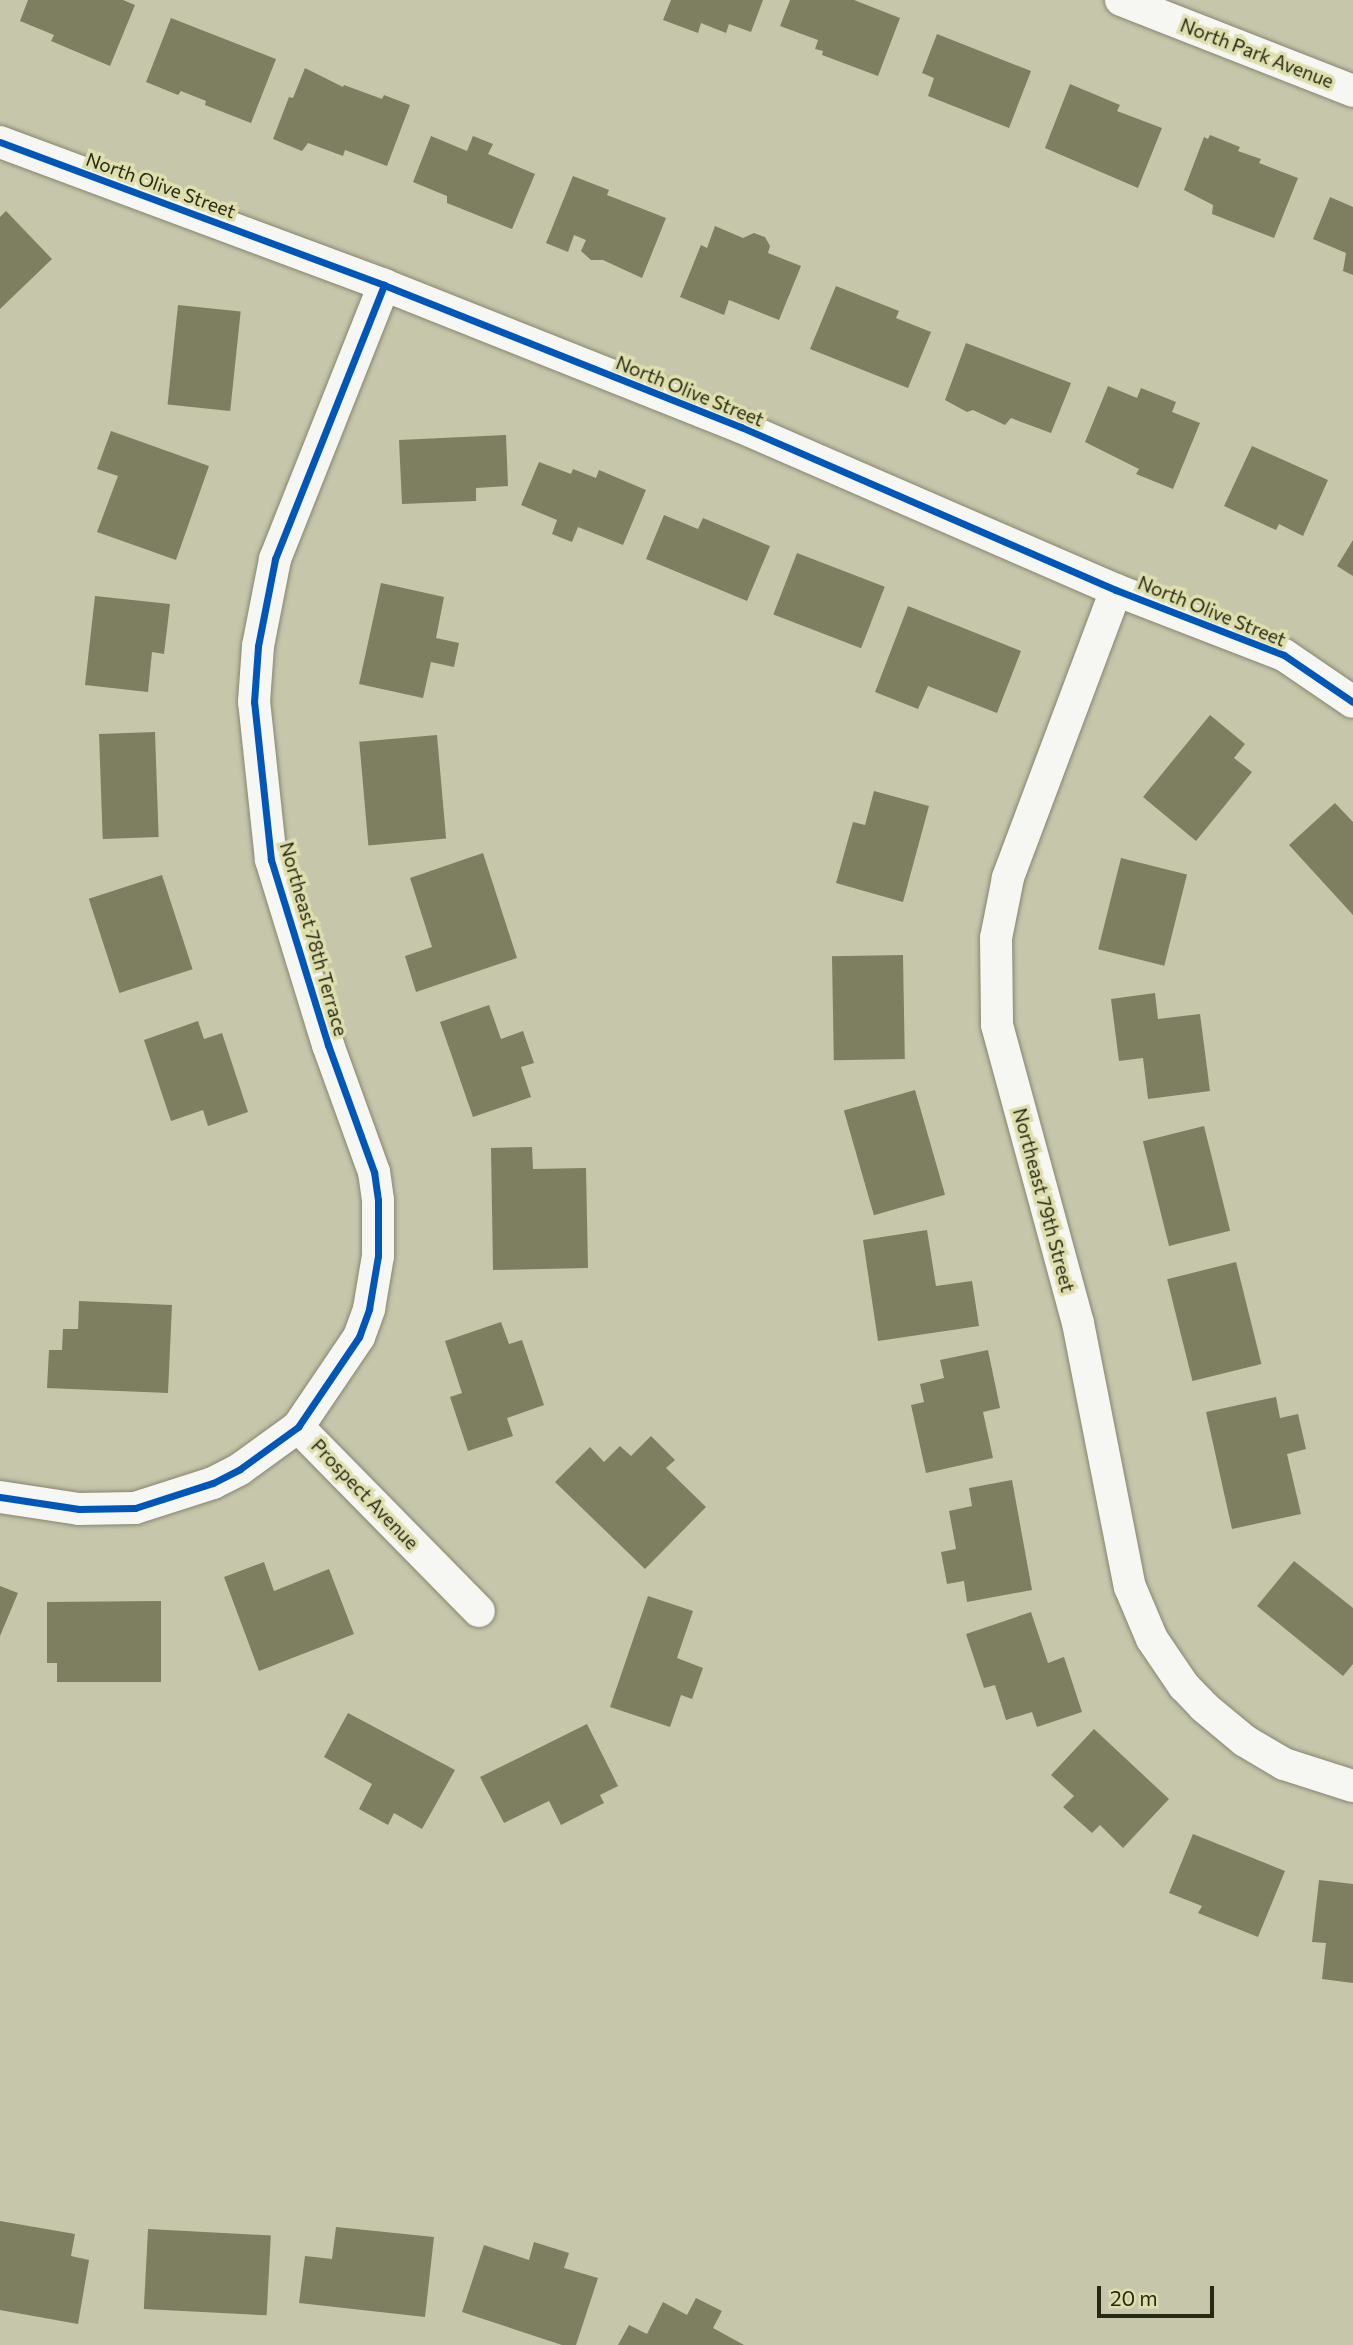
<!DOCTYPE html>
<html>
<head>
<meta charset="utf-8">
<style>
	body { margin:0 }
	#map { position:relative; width:1353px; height:2345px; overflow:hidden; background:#c6c6ab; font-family:Commissioner,sans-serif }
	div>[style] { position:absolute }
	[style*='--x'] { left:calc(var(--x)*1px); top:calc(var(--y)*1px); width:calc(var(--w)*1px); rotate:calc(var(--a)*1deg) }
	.building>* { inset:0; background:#7e7e61; transform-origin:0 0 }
	.roads { filter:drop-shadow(0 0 2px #868671) drop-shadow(0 0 2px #868671) }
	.street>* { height:32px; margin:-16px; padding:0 16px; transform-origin:16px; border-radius:16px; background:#f6f6f2 }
	.cycleway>* { height:7px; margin:-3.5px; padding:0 3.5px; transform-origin:3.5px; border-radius:3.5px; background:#0057b8 }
	span { translate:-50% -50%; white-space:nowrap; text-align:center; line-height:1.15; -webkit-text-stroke:7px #dedfac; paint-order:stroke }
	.street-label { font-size:19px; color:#282915 }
	.scale { position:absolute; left:1097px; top:2286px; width:117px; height:32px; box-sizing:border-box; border:4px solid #282915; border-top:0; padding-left:9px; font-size:21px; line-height:24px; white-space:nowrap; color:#282915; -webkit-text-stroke:5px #dedfac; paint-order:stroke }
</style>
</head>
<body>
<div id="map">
	<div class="building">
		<div style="clip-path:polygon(28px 0,123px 0,135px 5px,110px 66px,51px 41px,54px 35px,20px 21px)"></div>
		<div style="clip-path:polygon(671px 0,763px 0,751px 32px,729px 24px,726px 33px,701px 23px,698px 33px,663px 20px)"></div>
		<div style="clip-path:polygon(790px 0,854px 0,900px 18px,878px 76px,822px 55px,823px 51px,815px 49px,818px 40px,780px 26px)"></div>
		<div style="clip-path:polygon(171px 18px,276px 59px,251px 123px,205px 105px,206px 101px,181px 91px,178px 95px,146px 82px)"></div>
		<div style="clip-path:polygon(937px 34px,1031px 71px,1009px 128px,928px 96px,934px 78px,922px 73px)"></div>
		<div style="clip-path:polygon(305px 68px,343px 87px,344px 85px,382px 99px,384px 95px,410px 105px,387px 166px,345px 150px,343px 156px,308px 143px,302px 151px,273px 139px,289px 97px,293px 98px)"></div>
		<div style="clip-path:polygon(1070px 84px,1120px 105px,1117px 111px,1162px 128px,1138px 188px,1045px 148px)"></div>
		<div style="clip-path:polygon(1210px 135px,1240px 147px,1238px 151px,1261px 159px,1259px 163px,1298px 178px,1274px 238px,1212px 214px,1213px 205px,1184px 190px,1204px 137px,1208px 139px)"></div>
		<div style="clip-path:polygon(431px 136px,467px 151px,473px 136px,493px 144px,488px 154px,535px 174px,512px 229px,447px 203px,447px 196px,413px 182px)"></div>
		<div style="clip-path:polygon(573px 176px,609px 190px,607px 195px,666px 218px,642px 278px,603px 260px,591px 260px,581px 251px,586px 240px,574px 235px,568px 252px,546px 243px)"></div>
		<div style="clip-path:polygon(1330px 197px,1353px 207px,1353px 275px,1343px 271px,1346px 253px,1313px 239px)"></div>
		<div style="clip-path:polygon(6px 211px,52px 259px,0 309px,0 217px)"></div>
		<div style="clip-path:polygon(715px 226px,743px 238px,754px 233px,765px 237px,770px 246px,768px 253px,801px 266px,779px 320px,729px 300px,724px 315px,680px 297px,701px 245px,707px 248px)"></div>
		<div style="clip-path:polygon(836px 286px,899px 311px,896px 318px,931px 332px,908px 388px,810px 349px)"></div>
		<div style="left:178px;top:305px;width:63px;height:100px;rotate:6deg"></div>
		<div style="clip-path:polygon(966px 343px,1071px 383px,1051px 433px,1011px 418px,1005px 425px,973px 410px,967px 412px,945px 400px)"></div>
		<div style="clip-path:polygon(1108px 386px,1137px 398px,1141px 388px,1176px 402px,1172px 412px,1200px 423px,1173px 489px,1136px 474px,1139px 469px,1085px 442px)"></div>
		<div style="clip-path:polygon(111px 431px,209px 466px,176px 560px,97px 532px,118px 476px,97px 469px)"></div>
		<div style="clip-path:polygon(506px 435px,508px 486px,476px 488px,476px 501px,402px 504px,399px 440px)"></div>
		<div style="clip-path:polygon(1252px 446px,1328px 480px,1303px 536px,1279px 524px,1276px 530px,1224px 506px)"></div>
		<div style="clip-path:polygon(539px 462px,571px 474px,573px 469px,596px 478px,599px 470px,646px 490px,623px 545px,578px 527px,572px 542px,552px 534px,557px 520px,521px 505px)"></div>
		<div style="clip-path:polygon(664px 515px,698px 529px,703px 518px,770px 546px,747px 601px,646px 559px)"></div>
		<div style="clip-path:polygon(1353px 540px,1353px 576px,1337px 566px)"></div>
		<div style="left:797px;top:553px;width:94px;height:66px;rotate:21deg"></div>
		<div style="clip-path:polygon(381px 583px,444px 597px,436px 638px,459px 643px,454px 667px,431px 662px,423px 698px,359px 684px)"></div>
		<div style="clip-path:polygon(95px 596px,170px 604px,164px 654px,152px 652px,148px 692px,85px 685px)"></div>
		<div style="clip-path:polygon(908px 606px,1021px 651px,997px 713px,928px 686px,918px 709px,875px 692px)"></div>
		<div style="clip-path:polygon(1210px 715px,1245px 744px,1234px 758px,1252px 772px,1196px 841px,1143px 797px)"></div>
		<div style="left:155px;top:732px;width:105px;height:56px;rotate:88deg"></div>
		<div style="left:437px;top:735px;width:104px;height:78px;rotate:85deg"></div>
		<div style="clip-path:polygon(874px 791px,929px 806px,903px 902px,836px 883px,853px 822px,865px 825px)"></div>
		<div style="clip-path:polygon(1335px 803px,1353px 822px,1353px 915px,1289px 845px)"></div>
		<div style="clip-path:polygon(483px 853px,517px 958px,416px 992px,405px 956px,432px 947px,410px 878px)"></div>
		<div style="left:1121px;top:858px;width:68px;height:94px;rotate:14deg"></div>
		<div style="left:162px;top:875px;width:99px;height:77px;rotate:72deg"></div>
		<div style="left:903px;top:955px;width:104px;height:71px;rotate:89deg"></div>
		<div style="clip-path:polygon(1155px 993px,1158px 1019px,1200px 1014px,1210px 1091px,1148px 1099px,1143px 1058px,1119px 1061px,1111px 999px)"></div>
		<div style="clip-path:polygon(489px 1005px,501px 1039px,523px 1031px,534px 1063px,521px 1067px,531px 1097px,473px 1117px,440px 1022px)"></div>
		<div style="clip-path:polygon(198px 1021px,204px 1039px,222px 1033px,248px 1112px,208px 1126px,203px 1110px,171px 1121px,144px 1040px)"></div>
		<div style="left:915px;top:1090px;width:109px;height:74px;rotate:74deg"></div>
		<div style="left:1204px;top:1126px;width:108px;height:63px;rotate:76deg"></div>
		<div style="clip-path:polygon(532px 1147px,533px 1169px,586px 1168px,588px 1268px,493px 1270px,491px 1148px)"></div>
		<div style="clip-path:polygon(927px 1230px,936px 1286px,972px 1281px,979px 1326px,878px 1341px,863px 1240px)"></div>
		<div style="left:1236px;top:1262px;width:105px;height:71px;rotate:76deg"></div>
		<div style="clip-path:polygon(79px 1301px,172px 1305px,168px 1393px,47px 1388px,49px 1350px,62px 1350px,63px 1329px,78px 1329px)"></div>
		<div style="clip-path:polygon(501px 1322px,509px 1344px,522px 1340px,544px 1405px,507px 1418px,513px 1436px,468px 1451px,450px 1397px,462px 1393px,445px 1341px)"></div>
		<div style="clip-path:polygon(988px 1350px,1000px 1408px,983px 1412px,993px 1458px,926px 1473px,911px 1405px,924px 1402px,920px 1384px,944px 1378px,940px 1360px)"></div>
		<div style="clip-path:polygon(1276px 1397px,1280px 1418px,1298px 1414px,1306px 1449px,1287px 1454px,1301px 1514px,1232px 1529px,1206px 1412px)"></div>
		<div style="clip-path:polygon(651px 1436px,675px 1460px,666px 1468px,706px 1507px,645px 1569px,555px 1482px,590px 1447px,604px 1462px,620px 1446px,631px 1456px)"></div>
		<div style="clip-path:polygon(1012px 1480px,1032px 1590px,967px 1602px,964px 1581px,947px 1584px,941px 1552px,956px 1549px,949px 1511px,972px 1506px,969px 1488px)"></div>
		<div style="clip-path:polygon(1294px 1561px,1353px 1608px,1353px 1664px,1343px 1676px,1257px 1606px)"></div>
		<div style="clip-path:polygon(264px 1562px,274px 1591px,329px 1569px,354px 1634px,259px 1671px,224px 1577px)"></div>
		<div style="clip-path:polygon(0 1586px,18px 1593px,0 1636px)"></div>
		<div style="clip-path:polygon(648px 1596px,693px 1611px,677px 1658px,703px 1668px,692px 1699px,681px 1695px,670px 1727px,610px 1707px)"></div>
		<div style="clip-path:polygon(161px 1601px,161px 1682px,57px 1682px,57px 1663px,47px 1663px,47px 1602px)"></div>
		<div style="clip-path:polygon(1031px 1612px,1048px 1663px,1064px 1657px,1082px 1712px,1037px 1727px,1032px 1712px,1006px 1720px,995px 1685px,984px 1688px,966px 1634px)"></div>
		<div style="clip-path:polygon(348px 1713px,455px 1770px,422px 1829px,394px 1813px,388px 1825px,359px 1809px,372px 1784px,324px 1757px)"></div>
		<div style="clip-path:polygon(587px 1724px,618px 1786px,600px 1795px,604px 1803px,561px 1825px,549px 1801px,504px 1823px,480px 1777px)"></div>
		<div style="clip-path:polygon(1094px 1729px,1169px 1799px,1123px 1848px,1100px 1825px,1092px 1833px,1063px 1807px,1074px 1796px,1051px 1775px)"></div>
		<div style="clip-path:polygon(1193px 1834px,1285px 1871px,1258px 1937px,1198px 1913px,1202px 1906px,1169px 1893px)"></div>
		<div style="clip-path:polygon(1319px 1880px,1353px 1884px,1353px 1983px,1322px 1979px,1326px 1943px,1312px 1942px)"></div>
		<div style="clip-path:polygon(0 2221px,75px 2234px,71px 2256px,89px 2260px,78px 2324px,0 2310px)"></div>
		<div style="clip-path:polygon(336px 2227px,434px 2237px,425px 2317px,299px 2303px,305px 2256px,332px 2259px)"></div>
		<div style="left:148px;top:2229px;width:123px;height:80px;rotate:3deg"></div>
		<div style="clip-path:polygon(534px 2242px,569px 2253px,564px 2268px,598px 2278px,576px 2345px,562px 2345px,462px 2312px,484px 2245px,529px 2260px)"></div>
		<div style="clip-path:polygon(696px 2298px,722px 2311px,713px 2328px,744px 2345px,618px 2345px,629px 2325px,647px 2334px,663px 2302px,687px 2315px)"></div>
	</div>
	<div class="roads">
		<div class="street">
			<div style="--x:1121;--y:0;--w:249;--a:21.4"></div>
			<div style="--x:0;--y:142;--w:410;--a:20.4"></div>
			<div style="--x:384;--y:285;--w:384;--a:21.7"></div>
			<div style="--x:741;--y:427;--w:409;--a:23.5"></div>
			<div style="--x:1116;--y:590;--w:180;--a:21.2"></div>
			<div style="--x:1284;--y:655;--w:83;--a:34.3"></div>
			<div style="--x:1116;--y:590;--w:308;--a:110.6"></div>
			<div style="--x:1008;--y:878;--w:61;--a:101.3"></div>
			<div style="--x:996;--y:938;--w:87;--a:89.3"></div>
			<div style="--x:997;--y:1025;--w:309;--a:74.8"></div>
			<div style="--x:1078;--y:1323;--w:269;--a:78.9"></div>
			<div style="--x:1130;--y:1587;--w:56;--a:67.1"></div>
			<div style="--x:1152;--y:1639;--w:57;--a:55.8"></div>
			<div style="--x:1184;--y:1686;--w:29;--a:46"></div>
			<div style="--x:1204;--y:1707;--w:53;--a:39.7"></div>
			<div style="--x:1245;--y:1741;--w:45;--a:30.5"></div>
			<div style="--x:1284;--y:1764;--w:72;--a:17.7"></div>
			<div style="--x:298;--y:1427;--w:258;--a:45.5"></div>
			<div style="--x:0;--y:1497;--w:80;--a:8.6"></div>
			<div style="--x:79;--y:1509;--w:56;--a:-1"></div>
			<div style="--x:135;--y:1508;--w:82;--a:-17.8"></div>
			<div style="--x:213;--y:1483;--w:30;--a:-27"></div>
			<div style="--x:240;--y:1469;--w:72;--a:-35.9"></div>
			<div style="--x:298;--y:1427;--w:109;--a:-55.9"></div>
			<div style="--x:359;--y:1337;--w:30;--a:-70"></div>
			<div style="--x:369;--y:1309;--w:54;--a:-80.4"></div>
			<div style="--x:378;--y:1256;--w:56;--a:-90"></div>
			<div style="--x:378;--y:1200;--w:28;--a:-98"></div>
			<div style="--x:374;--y:1172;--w:135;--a:-109.9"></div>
			<div style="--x:328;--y:1045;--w:194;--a:-107.1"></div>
			<div style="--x:271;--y:860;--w:159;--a:-96.1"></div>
			<div style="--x:254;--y:702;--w:56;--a:-85.9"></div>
			<div style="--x:258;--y:646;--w:89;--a:-78.9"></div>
			<div style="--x:275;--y:559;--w:295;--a:-68.3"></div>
		</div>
	</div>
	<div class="cycleway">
		<div style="--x:0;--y:142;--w:410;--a:20.4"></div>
		<div style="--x:384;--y:285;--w:384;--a:21.7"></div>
		<div style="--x:741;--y:427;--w:409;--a:23.5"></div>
		<div style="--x:1116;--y:590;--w:180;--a:21.2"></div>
		<div style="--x:1284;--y:655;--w:83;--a:34.3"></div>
		<div style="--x:0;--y:1497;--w:80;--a:8.6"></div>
		<div style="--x:79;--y:1509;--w:56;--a:-1"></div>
		<div style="--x:135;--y:1508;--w:82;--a:-17.8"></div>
		<div style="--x:213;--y:1483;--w:30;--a:-27"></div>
		<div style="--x:240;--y:1469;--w:72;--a:-35.9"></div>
		<div style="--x:298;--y:1427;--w:109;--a:-55.9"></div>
		<div style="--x:359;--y:1337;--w:30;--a:-70"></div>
		<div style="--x:369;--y:1309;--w:54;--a:-80.4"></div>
		<div style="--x:378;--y:1256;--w:56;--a:-90"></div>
		<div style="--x:378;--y:1200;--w:28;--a:-98"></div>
		<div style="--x:374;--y:1172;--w:135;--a:-109.9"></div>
		<div style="--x:328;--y:1045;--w:194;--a:-107.1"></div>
		<div style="--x:271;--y:860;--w:159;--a:-96.1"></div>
		<div style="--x:254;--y:702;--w:56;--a:-85.9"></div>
		<div style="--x:258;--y:646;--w:89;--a:-78.9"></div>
		<div style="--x:275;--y:559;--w:295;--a:-68.3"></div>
	</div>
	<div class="street-label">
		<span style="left:1257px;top:53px;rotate:21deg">North Park Avenue</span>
		<span style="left:161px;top:185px;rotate:20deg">North Olive Street</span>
		<span style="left:690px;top:391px;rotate:22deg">North Olive Street</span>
		<span style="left:1212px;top:611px;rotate:22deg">North Olive Street</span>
		<span style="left:314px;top:939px;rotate:74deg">Northeast 78th Terrace</span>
		<span style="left:1044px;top:1200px;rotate:75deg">Northeast 79th Street</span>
		<span style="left:365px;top:1494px;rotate:46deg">Prospect Avenue</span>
	</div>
	<div class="scale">20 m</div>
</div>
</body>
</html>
